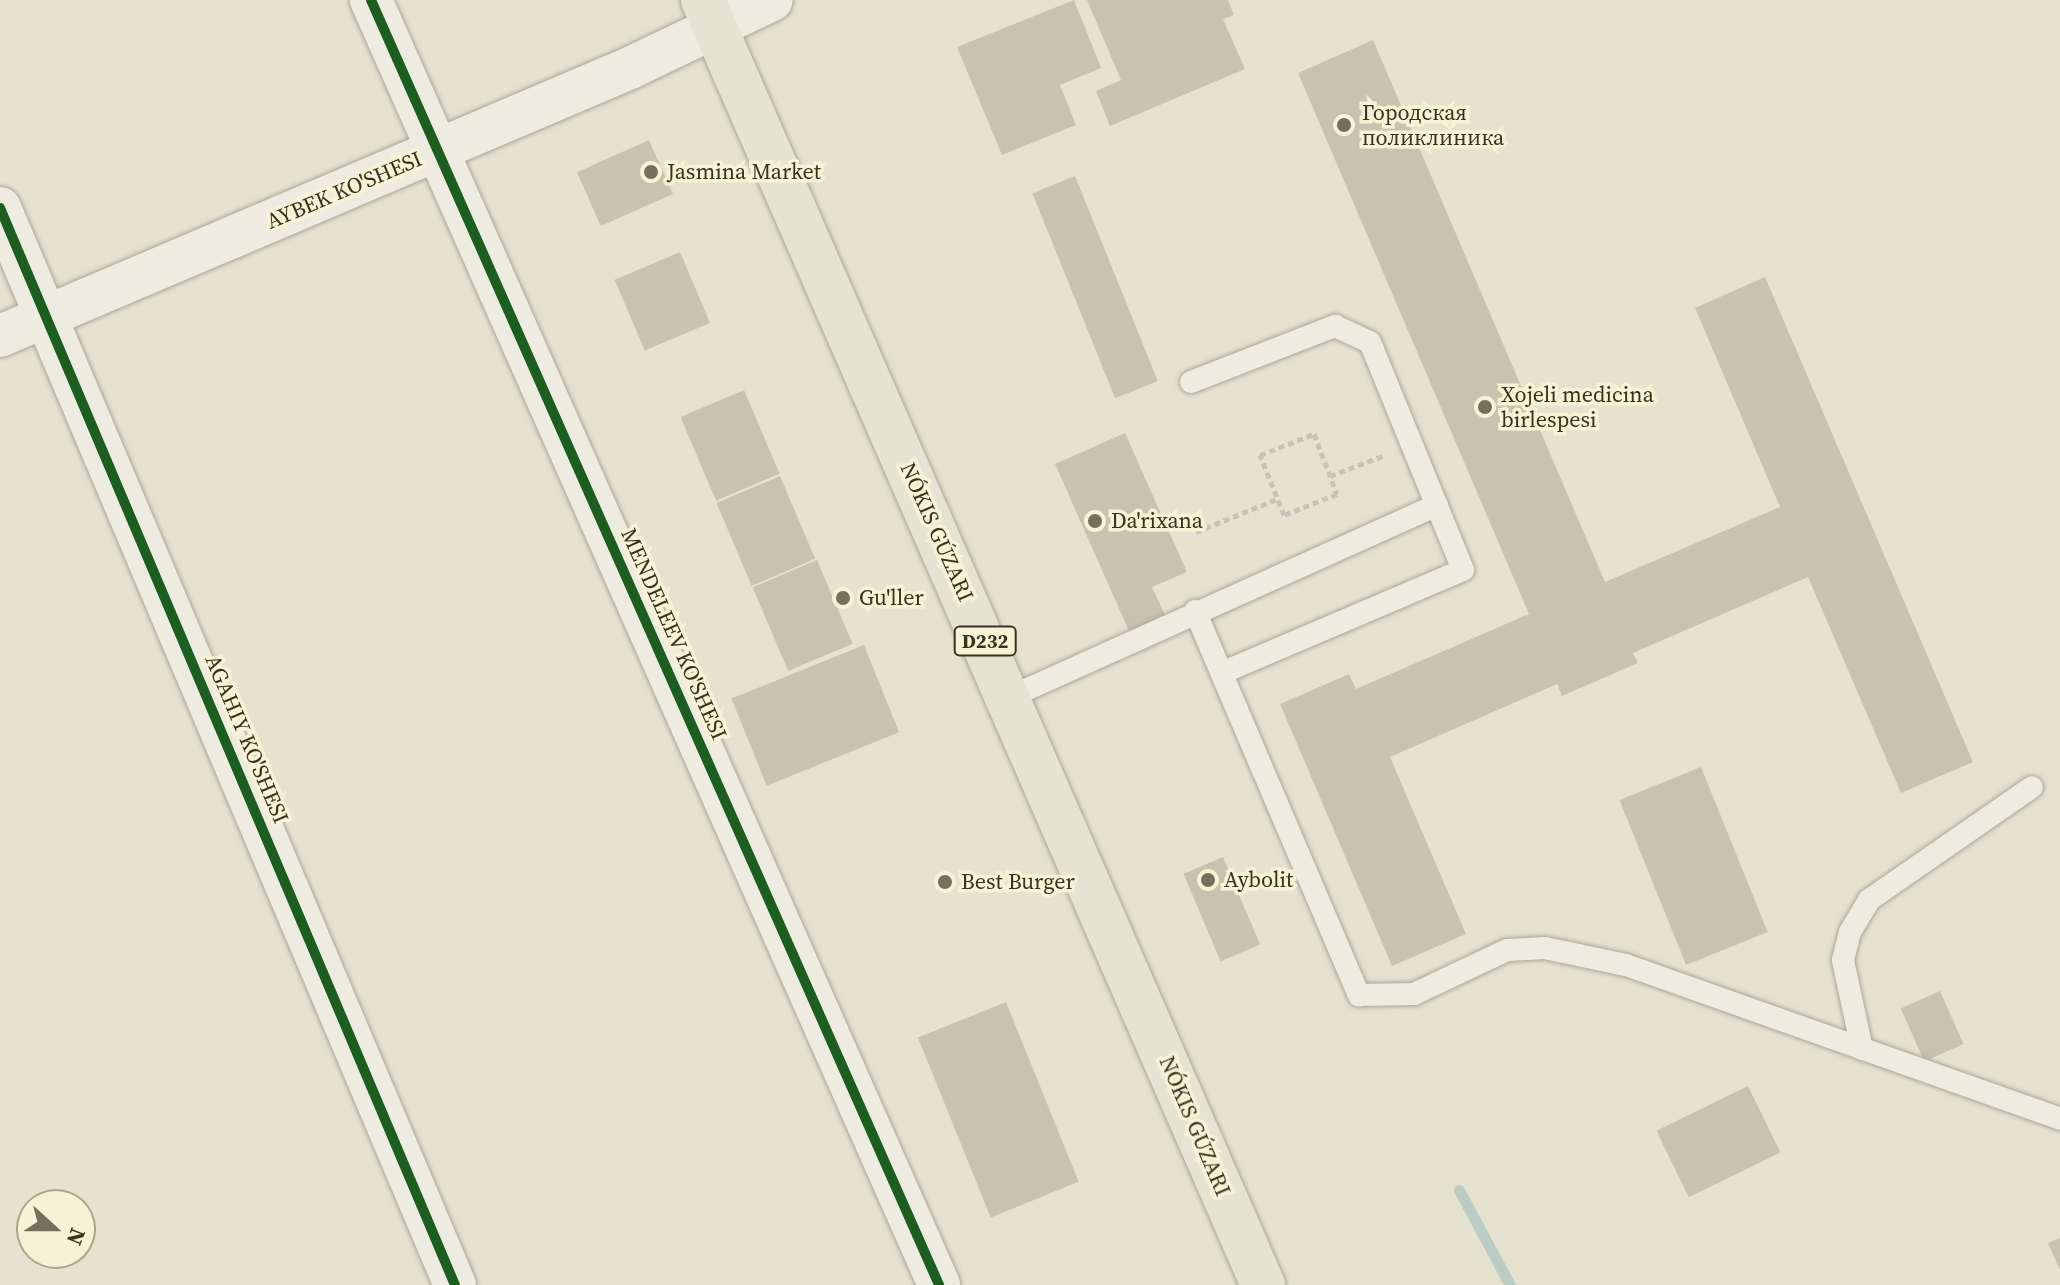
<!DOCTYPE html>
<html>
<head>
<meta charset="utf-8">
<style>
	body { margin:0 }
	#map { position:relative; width:2060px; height:1285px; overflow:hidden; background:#e5e3d0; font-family:"Source Serif 4",serif }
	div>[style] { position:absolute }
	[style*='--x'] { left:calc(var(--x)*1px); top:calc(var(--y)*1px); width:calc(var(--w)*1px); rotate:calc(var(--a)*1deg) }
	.stream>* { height:11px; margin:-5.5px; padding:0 5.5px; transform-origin:5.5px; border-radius:5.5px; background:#baccc4 }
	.building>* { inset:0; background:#c9c2b1; transform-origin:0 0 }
	.path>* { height:5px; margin-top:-2.5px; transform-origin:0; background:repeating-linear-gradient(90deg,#c6c4b8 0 6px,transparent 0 10px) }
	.roads { filter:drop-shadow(0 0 2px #aba798) drop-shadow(0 0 2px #aba798) }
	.lane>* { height:22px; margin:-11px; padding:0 11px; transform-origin:11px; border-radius:11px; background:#eeece1 }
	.street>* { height:42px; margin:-21px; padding:0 21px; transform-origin:21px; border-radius:21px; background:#eeece1 }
	.primary>* { height:44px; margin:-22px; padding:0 22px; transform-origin:22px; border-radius:22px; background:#e5e3d3 }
	.cycleway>* { height:10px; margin:-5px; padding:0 5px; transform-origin:5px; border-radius:5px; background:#1b5e20 }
	.dots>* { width:22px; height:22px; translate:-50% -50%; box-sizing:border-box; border:4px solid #f6f2d6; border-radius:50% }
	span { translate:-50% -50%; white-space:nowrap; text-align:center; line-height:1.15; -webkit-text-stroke:7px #f6f2d6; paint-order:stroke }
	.shield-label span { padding:2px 6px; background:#f6f2d6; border:2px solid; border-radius:6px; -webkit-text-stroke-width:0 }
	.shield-label { font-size:20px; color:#3a3120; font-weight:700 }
	.poi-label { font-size:22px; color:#3a3120 }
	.left { translate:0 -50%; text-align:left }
	.street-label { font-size:22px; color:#3a3120 }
	.north { position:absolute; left:16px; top:1189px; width:80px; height:80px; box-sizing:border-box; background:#f6f2d6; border:2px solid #aba58d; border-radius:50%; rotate:111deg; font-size:22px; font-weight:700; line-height:32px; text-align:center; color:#3a3120 }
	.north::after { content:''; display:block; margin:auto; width:28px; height:36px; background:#766f5e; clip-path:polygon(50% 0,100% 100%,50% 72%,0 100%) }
</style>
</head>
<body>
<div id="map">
	<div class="stream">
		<div style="--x:1459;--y:1190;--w:108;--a:61.8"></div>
	</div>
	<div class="building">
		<div style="clip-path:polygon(1074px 0,1101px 68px,1060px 85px,1076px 125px,1002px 155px,957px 47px)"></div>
		<div style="clip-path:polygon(1087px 0,1228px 0,1234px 15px,1223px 19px,1245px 69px,1110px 126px,1096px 91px,1121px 80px)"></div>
		<div style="clip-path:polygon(1373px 40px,1605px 582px,1780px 507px,1695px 308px,1765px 277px,1973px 762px,1901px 793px,1808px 577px,1633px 653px,1638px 663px,1562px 696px,1557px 684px,1390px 757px,1466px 934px,1392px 966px,1280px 704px,1349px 674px,1356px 689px,1529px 614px,1298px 73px)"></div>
		<div style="left:649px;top:140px;width:59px;height:79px;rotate:66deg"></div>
		<div style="left:1075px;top:176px;width:221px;height:46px;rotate:68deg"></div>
		<div style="left:680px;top:252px;width:77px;height:71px;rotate:67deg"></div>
		<div style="left:744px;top:390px;width:91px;height:69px;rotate:67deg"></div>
		<div style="clip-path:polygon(1125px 433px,1187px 572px,1152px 587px,1165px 615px,1129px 631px,1055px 464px)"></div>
		<div style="left:780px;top:476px;width:90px;height:69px;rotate:67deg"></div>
		<div style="left:817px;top:560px;width:91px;height:70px;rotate:67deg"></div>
		<div style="left:864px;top:645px;width:94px;height:143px;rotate:68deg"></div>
		<div style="left:1701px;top:767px;width:178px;height:88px;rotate:68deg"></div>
		<div style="left:1223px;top:857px;width:95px;height:43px;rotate:67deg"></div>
		<div style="left:1940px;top:991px;width:58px;height:43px;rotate:66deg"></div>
		<div style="left:1006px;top:1002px;width:194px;height:95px;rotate:68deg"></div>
		<div style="left:1748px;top:1086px;width:74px;height:102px;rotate:64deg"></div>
		<div style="clip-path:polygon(2060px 1238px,2060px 1270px,2048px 1243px)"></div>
	</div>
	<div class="path">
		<div style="--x:1314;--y:434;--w:64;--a:69"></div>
		<div style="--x:1337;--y:494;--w:57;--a:158.4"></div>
		<div style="--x:1284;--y:515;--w:65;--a:-111.8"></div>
		<div style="--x:1260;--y:455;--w:58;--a:-21.3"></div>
		<div style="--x:1330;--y:476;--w:59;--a:-20.9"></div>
		<div style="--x:1196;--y:532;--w:87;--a:-22.2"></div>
	</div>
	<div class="roads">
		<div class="lane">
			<div style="--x:1191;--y:382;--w:155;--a:-21.3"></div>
			<div style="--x:1335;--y:326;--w:38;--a:25"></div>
			<div style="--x:1370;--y:342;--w:246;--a:67.8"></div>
			<div style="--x:1463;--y:570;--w:262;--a:156.9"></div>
			<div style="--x:1195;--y:611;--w:418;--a:66.9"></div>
			<div style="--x:1359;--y:995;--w:55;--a:-1"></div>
			<div style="--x:1414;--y:994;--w:103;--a:-25.3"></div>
			<div style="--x:1507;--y:950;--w:38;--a:-3"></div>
			<div style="--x:1545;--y:948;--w:83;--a:11.9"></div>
			<div style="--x:1626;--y:965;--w:461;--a:19.5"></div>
			<div style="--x:1010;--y:697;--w:468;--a:-24.2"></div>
			<div style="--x:1862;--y:1049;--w:91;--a:-102.1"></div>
			<div style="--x:1843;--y:960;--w:29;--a:-76"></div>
			<div style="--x:1850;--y:932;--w:37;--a:-59"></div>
			<div style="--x:1869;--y:900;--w:198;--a:-34.7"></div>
		</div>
		<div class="street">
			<div style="--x:371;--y:0;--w:1405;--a:66.15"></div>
			<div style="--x:0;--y:208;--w:1169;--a:67.1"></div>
			<div style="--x:0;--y:336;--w:685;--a:-23.04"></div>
			<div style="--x:630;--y:68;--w:157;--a:-25.6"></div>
		</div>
		<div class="primary">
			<div style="--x:703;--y:0;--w:1402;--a:66.45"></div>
		</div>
	</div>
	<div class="cycleway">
		<div style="--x:371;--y:0;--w:1405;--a:66.15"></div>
		<div style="--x:0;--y:208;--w:1169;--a:67.1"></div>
	</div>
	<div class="dots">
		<div style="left:1344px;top:125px;background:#766f5e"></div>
		<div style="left:651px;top:172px;background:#766f5e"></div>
		<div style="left:1485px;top:407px;background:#766f5e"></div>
		<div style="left:1095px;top:521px;background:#766f5e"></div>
		<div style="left:843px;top:598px;background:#766f5e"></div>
		<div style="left:1208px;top:880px;background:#766f5e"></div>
		<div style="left:945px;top:882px;background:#766f5e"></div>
	</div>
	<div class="shield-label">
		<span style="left:985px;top:641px">D232</span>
	</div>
	<div class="poi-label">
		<span class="left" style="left:1362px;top:125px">Городская<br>поликлиника</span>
		<span class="left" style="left:667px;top:172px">Jasmina Market</span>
		<span class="left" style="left:1501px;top:407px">Xojeli medicina<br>birlespesi</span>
		<span class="left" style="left:1111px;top:521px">Da'rixana</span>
		<span class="left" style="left:859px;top:598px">Gu'ller</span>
		<span class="left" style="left:1224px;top:880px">Aybolit</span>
		<span class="left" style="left:961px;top:882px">Best Burger</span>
	</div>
	<div class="street-label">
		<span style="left:344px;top:190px;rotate:-23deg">AYBEK KO'SHESI</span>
		<span style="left:937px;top:532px;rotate:66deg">NÓKIS GÚZARI</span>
		<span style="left:674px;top:634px;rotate:66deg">MENDELEEV KO'SHESI</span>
		<span style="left:247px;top:739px;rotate:67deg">AGAHIY KO'SHESI</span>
		<span style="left:1195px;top:1126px;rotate:67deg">NÓKIS GÚZARI</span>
	</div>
	<div class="north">N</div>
</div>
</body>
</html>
